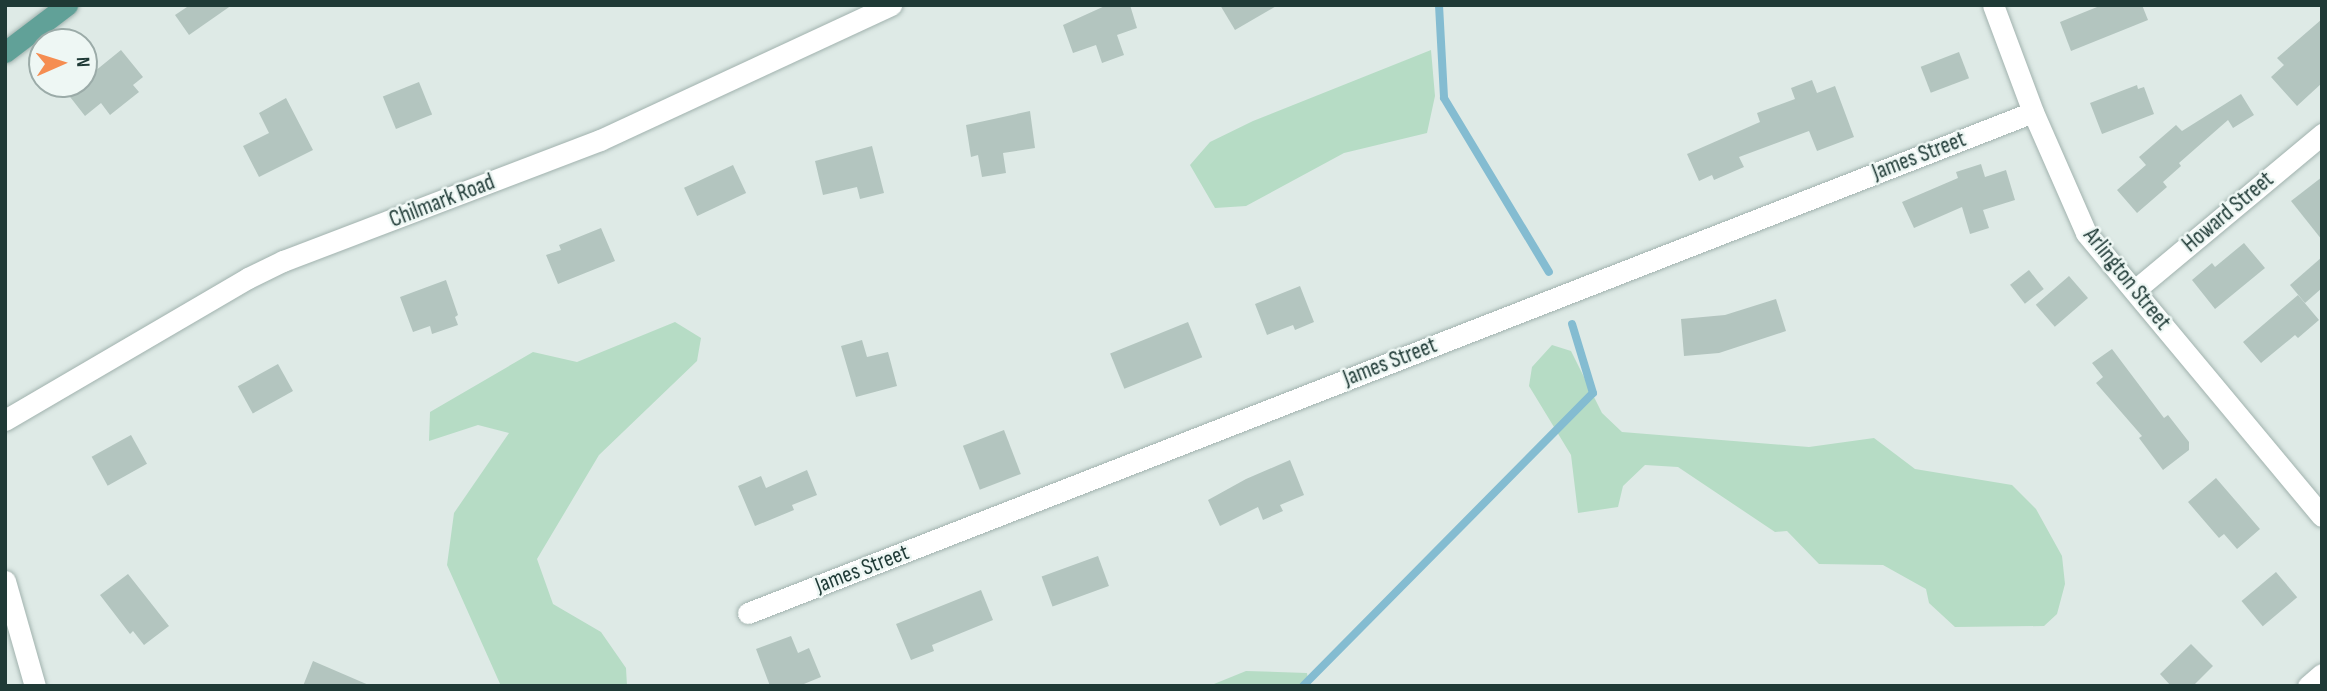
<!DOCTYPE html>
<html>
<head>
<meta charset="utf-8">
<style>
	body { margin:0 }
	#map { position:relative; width:2327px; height:691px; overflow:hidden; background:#deeae6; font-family:"Sofia Sans Condensed",sans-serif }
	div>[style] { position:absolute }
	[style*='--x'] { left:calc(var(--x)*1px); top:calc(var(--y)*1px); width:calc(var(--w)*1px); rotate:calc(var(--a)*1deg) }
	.green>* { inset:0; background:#b6dcc5 }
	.stream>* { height:8px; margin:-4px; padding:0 4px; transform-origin:4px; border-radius:4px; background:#84bcd1 }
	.building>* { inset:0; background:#b3c5bf; transform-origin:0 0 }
	.roads { filter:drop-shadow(0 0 2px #a1b2ae) drop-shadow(0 0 2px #a1b2ae) }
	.minor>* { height:21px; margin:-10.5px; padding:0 10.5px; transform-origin:10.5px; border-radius:10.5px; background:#fff }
	.major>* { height:21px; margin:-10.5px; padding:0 10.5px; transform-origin:10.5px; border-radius:10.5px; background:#61a198 }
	span { translate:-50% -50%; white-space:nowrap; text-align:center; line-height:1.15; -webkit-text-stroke:5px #eef7f4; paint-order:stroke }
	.street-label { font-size:23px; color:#1f3a36 }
	.frame { position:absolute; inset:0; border:7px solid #1f3a36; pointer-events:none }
	.north { position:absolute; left:28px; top:28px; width:70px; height:70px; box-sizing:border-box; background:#eef7f4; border:2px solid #9baba8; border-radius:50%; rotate:87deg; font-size:19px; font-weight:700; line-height:28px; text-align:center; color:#1f3a36 }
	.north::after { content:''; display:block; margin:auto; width:24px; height:32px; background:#f58d51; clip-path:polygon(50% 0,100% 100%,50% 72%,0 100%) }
</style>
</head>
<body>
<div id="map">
	<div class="green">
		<div style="clip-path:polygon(1431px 50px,1435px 96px,1427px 133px,1344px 153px,1246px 206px,1215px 208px,1190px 165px,1210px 142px,1253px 121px)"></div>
		<div style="clip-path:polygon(675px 322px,701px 338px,697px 361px,599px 455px,537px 559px,553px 604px,601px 632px,626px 668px,627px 686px,501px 686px,447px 565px,454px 513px,509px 433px,478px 425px,429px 441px,430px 412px,533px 352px,577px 362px)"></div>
		<div style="clip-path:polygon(1552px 345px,1571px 351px,1602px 413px,1622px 432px,1809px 447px,1874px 438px,1915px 469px,2012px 485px,2036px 509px,2062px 556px,2065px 584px,2057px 614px,2044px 626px,1955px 627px,1929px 603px,1926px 589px,1883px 565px,1819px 564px,1787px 531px,1775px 532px,1678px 467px,1645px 465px,1623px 486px,1618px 507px,1578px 513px,1571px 455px,1529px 386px,1532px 367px)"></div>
		<div style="clip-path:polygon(1246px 671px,1307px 673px,1309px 686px,1209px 686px)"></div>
	</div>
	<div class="stream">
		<div style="--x:1439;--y:5;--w:93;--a:86.9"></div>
		<div style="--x:1444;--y:98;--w:203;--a:58.9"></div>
		<div style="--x:1303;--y:686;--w:412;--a:-45.3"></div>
		<div style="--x:1593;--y:393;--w:72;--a:-106.9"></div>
	</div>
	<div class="building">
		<div style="clip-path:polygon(190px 5px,232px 5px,189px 35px,175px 15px)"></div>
		<div style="clip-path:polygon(1107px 5px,1130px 5px,1137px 28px,1117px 35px,1124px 55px,1102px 63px,1096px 45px,1073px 53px,1063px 25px)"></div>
		<div style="clip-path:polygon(1220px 5px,1278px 5px,1235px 30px)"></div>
		<div style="clip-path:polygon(2102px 5px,2142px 5px,2148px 20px,2071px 51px,2060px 22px)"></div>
		<div style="clip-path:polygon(2322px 19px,2322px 83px,2297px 106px,2271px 77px,2284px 65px,2277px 58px)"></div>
		<div style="clip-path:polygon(121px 50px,143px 77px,133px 85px,139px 92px,110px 115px,101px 103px,85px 116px,67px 93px,79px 84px,84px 84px,84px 80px)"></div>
		<div style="left:1959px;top:52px;width:28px;height:41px;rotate:69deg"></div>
		<div style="clip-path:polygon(1812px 80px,1817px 93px,1835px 86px,1854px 137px,1817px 151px,1809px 131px,1739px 157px,1744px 167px,1714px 180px,1712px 175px,1699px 181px,1687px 154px,1760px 122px,1757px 113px,1795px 99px,1791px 88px)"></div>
		<div style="left:419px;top:82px;width:35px;height:39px;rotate:68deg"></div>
		<div style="clip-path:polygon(2137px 85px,2138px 89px,2144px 87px,2154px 114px,2102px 134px,2090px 103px)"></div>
		<div style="clip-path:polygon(2241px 94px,2254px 115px,2233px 128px,2228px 120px,2179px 163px,2181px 166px,2163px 182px,2167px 187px,2137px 213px,2117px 190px,2146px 165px,2139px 157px,2176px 125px,2182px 131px)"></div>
		<div style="clip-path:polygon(286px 98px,313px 150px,259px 177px,243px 146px,269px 133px,259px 113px)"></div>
		<div style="clip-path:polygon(1030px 111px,1035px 148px,1003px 153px,1006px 173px,982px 177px,978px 155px,971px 157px,966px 125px)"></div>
		<div style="clip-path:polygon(872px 146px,884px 193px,860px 199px,857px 187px,823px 195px,815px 161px)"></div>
		<div style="clip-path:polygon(1981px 164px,1985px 177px,2006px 170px,2015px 200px,1983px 210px,1989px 228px,1970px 234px,1962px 207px,1914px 228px,1902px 202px,1958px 178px,1956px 172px)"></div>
		<div style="left:733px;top:165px;width:31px;height:54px;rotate:65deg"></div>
		<div style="clip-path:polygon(2322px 177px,2322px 240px,2291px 201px)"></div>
		<div style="clip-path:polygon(601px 228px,615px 261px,558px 284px,546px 255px,561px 250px,559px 245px)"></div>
		<div style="clip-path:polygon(2244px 243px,2265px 268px,2215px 309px,2192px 280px,2212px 263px,2215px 267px)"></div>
		<div style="clip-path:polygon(2322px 257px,2322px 288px,2305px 303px,2290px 285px)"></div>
		<div style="left:2029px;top:270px;width:24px;height:24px;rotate:52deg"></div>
		<div style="left:2069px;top:276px;width:29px;height:44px;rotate:49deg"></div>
		<div style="clip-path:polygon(446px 280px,458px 315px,455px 317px,458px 325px,432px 334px,430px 326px,413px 332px,400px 297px)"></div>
		<div style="clip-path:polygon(1300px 286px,1314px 322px,1295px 330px,1293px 325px,1267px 335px,1255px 304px)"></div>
		<div style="clip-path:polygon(2298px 295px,2319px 320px,2298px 338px,2295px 335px,2261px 363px,2243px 342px)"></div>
		<div style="clip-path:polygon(1776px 299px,1786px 331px,1719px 353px,1684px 356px,1681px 319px,1725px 315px)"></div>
		<div style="left:1188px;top:322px;width:38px;height:84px;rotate:68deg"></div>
		<div style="clip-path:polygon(862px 340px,867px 357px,888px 352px,897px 386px,856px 397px,841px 346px)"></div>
		<div style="clip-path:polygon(2112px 349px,2164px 418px,2168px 415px,2189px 442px,2189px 450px,2163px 470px,2139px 438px,2142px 436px,2096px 383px,2103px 377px,2092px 363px)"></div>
		<div style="left:278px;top:364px;width:31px;height:46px;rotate:61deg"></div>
		<div style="left:1004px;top:430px;width:47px;height:44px;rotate:69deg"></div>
		<div style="left:131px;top:435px;width:33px;height:45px;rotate:61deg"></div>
		<div style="clip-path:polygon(1290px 460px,1304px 495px,1280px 505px,1283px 511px,1263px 520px,1258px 507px,1220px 526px,1208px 500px,1246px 479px)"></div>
		<div style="clip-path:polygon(807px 470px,817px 495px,792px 505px,794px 510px,755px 526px,738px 486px,761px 476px,766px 488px)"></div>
		<div style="clip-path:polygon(2216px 478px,2260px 529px,2237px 549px,2224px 534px,2219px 538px,2188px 502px)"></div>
		<div style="left:1098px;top:556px;width:32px;height:60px;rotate:70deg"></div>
		<div style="left:2276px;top:572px;width:33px;height:45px;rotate:50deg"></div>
		<div style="clip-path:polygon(128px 574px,169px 626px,144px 645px,133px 631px,130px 634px,100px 595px)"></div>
		<div style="clip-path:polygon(981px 590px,993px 620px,932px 645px,934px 651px,911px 660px,896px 624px)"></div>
		<div style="clip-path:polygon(791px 636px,798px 653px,809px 648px,821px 677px,799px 686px,770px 686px,756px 649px)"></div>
		<div style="clip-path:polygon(2191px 644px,2213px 666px,2193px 686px,2171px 686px,2160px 674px)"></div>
		<div style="clip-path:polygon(313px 661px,371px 686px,303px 686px)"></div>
	</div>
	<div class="roads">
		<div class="minor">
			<div style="--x:1993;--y:5;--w:114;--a:69.5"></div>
			<div style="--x:2033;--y:112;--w:132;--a:66.3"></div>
			<div style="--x:2086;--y:233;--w:368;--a:50.2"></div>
			<div style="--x:2135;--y:290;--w:244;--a:-39.8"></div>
			<div style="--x:5;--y:420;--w:281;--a:-30.3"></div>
			<div style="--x:248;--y:278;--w:39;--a:-26"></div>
			<div style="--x:283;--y:261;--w:339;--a:-20.9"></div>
			<div style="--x:600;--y:140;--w:321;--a:-24.9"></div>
			<div style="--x:5;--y:581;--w:109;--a:74.1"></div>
			<div style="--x:748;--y:613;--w:1379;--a:-21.3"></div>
			<div style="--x:2308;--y:686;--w:18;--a:-41"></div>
		</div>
		<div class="major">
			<div style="--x:5;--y:52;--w:78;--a:-37.2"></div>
		</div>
	</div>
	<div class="street-label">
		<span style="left:1919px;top:156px;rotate:-21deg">James Street</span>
		<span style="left:442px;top:201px;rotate:-21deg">Chilmark Road</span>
		<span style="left:2228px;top:212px;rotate:-40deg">Howard Street</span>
		<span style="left:2127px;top:279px;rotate:51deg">Arlington Street</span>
		<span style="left:1390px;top:362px;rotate:-21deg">James Street</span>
		<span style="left:862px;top:569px;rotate:-21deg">James Street</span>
	</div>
	<div class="frame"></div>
	<div class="north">N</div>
</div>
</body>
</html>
